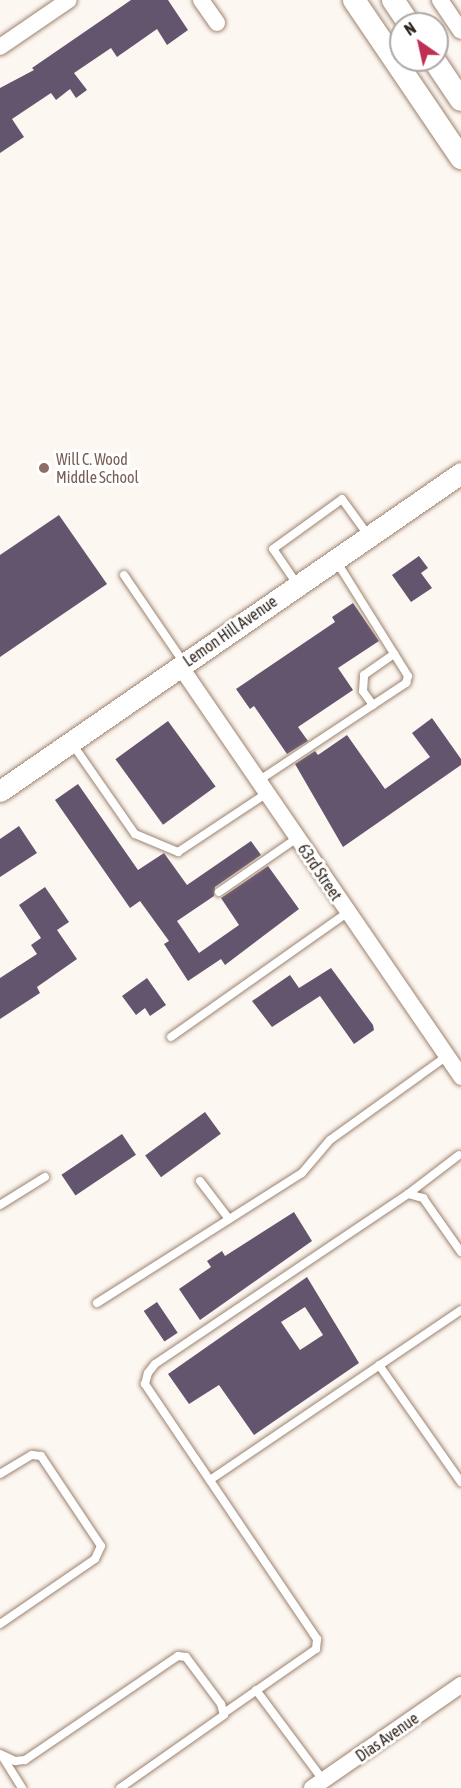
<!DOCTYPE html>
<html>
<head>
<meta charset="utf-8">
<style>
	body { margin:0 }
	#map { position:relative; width:461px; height:1788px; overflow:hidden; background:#fdf7f2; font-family:"Asap Condensed",sans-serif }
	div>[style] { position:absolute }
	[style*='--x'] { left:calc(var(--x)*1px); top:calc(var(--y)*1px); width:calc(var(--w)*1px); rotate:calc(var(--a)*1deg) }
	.building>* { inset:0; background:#64556f; transform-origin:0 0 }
	.roads { filter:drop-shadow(0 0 2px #9d836e) drop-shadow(0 0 2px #9d836e) }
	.service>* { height:8px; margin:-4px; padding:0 4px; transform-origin:4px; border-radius:4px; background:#fff }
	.minor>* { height:16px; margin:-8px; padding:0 8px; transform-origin:8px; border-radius:8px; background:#fff }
	.tertiary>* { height:21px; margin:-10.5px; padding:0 10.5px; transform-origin:10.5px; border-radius:10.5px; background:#fff }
	.secondary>* { height:22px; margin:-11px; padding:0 11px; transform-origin:11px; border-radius:11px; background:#fff }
	.dots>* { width:16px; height:16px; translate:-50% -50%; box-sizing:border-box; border:3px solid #fff; border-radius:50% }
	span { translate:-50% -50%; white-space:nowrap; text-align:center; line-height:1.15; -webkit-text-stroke:6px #fff; paint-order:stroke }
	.education-label { font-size:16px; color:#785e54 }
	.left { translate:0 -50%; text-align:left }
	.street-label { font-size:16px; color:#31261e }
	.north { position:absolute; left:389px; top:12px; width:60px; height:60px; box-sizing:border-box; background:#fff; border:2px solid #ada8a5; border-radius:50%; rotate:326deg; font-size:16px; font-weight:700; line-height:24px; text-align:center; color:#31261e }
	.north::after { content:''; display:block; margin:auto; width:21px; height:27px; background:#be2f54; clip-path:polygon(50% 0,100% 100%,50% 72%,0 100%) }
</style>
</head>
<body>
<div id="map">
	<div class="building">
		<div style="clip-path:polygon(131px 0,168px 0,188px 30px,167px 45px,157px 29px,117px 57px,111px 48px,74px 73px,87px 90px,76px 98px,70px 89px,56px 100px,51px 93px,12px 119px,24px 137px,0 153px,0 88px,34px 70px,32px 68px)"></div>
		<div style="clip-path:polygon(59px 515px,107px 584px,0 657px,0 555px)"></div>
		<div style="clip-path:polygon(419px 556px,428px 568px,421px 573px,432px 588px,411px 602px,392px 575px)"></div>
		<div style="clip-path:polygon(353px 603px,379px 641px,338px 668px,353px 690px,298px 727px,308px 741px,287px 754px,254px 706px,250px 709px,236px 689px,335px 622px,332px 617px)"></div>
		<div style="clip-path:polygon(432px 718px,461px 759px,461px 765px,343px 847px,295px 764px,315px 751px,318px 755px,347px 735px,385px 789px,430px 757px,412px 733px)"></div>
		<div style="left:168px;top:721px;width:81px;height:65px;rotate:54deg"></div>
		<div style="clip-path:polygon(78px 784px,138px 870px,164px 853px,187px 885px,251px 841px,261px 855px,215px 887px,214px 896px,177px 921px,199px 953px,239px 925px,221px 898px,268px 866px,299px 909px,225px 965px,221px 959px,188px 981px,164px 944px,169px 941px,140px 901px,130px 908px,55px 800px)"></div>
		<div style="clip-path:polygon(19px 826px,37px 853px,0 877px,0 839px)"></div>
		<div style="clip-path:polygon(45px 887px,69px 922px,57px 930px,77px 959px,37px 987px,40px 993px,0 1019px,0 978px,37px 954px,31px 945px,41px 938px,19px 905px)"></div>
		<div style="clip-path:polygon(331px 968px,373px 1025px,374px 1030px,354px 1044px,320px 996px,272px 1027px,252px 1001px,290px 975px,299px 988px)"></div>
		<div style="clip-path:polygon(147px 978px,166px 1005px,150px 1016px,145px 1008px,136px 1015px,122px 996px)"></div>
		<div style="left:205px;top:1112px;width:27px;height:74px;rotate:54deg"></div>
		<div style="left:122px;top:1134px;width:25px;height:73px;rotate:56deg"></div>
		<div style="clip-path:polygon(294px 1212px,312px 1241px,200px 1320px,179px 1289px,211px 1267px,207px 1261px,222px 1251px,225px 1256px)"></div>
		<div style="clip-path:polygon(evenodd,307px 1277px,359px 1363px,254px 1435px,219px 1385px,189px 1404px,168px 1374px,307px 1277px,305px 1307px,323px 1335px,300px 1350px,281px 1322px,305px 1307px)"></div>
		<div style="left:157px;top:1302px;width:37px;height:16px;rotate:56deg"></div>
	</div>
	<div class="roads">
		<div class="service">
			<div style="--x:124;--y:575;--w:107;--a:55.7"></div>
			<div style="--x:297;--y:584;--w:42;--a:-124.4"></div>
			<div style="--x:273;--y:549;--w:85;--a:-35.9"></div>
			<div style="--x:342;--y:499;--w:44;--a:54.2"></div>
			<div style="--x:373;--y:705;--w:17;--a:-126"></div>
			<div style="--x:363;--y:691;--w:16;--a:-86"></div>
			<div style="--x:364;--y:675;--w:37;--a:-35"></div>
			<div style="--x:71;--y:742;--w:112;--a:55.2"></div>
			<div style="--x:135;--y:834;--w:47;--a:22.7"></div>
			<div style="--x:178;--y:852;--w:107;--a:-33.5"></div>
			<div style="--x:258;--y:781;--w:178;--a:-33.5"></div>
			<div style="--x:406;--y:683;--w:7;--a:-74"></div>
			<div style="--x:408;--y:676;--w:138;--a:-122"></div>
			<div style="--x:219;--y:892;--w:95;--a:-34.7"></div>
			<div style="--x:171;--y:1037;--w:217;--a:-35.2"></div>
			<div style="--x:200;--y:1181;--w:48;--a:52.7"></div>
			<div style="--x:408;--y:1194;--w:64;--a:-37.4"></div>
			<div style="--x:0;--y:1205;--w:53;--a:-31.9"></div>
			<div style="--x:97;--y:1303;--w:243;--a:-32.4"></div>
			<div style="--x:302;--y:1173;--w:43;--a:-49.7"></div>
			<div style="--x:330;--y:1140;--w:144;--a:-35.7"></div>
			<div style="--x:379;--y:1365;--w:143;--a:55"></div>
			<div style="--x:0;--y:1474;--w:37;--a:-31"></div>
			<div style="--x:32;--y:1455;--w:9;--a:6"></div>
			<div style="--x:41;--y:1456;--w:108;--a:56.3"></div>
			<div style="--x:101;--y:1546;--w:14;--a:115"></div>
			<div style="--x:95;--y:1559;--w:115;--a:145.6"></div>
			<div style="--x:210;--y:1480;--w:303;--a:-34.1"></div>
			<div style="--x:256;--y:1690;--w:112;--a:53.3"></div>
			<div style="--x:224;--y:1713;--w:112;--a:-34.8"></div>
			<div style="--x:316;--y:1649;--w:10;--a:-84"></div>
			<div style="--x:317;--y:1639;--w:308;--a:-124"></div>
			<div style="--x:145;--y:1384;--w:11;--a:-75"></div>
			<div style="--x:148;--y:1373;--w:11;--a:-52"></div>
			<div style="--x:155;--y:1364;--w:305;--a:-33.9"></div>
			<div style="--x:408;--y:1194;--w:16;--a:15"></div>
			<div style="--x:423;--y:1198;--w:66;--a:54.9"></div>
			<div style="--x:0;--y:1754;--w:17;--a:25"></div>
			<div style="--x:15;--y:1761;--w:10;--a:-6"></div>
			<div style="--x:25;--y:1760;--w:185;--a:-34.2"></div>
			<div style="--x:178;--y:1656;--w:8;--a:7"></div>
			<div style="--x:186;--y:1657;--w:59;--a:53.3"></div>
			<div style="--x:221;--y:1704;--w:11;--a:75"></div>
			<div style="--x:224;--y:1715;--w:127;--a:144.9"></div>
			<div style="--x:2;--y:1756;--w:38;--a:58"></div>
		</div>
		<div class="minor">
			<div style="--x:201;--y:0;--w:28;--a:55"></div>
			<div style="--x:440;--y:0;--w:37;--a:56"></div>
			<div style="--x:0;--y:47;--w:83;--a:-34.3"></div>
			<div style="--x:180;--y:666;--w:498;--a:55.6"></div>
			<div style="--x:312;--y:1788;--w:181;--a:-34.7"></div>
		</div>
		<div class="tertiary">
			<div style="--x:0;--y:791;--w:560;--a:-34.6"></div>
		</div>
		<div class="secondary">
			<div style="--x:354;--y:0;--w:191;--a:55.9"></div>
			<div style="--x:393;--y:0;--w:29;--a:56"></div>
			<div style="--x:434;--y:60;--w:48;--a:56"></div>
		</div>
	</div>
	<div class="dots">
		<div style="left:44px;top:468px;background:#8d6e63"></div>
	</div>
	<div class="education-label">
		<span class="left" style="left:56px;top:468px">Will C. Wood<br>Middle School</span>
	</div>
	<div class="street-label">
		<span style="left:230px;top:631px;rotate:-35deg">Lemon Hill Avenue</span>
		<span style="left:320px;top:872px;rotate:56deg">63rd Street</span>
		<span style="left:387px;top:1737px;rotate:-35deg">Dias Avenue</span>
	</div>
	<div class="north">N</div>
</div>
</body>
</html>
